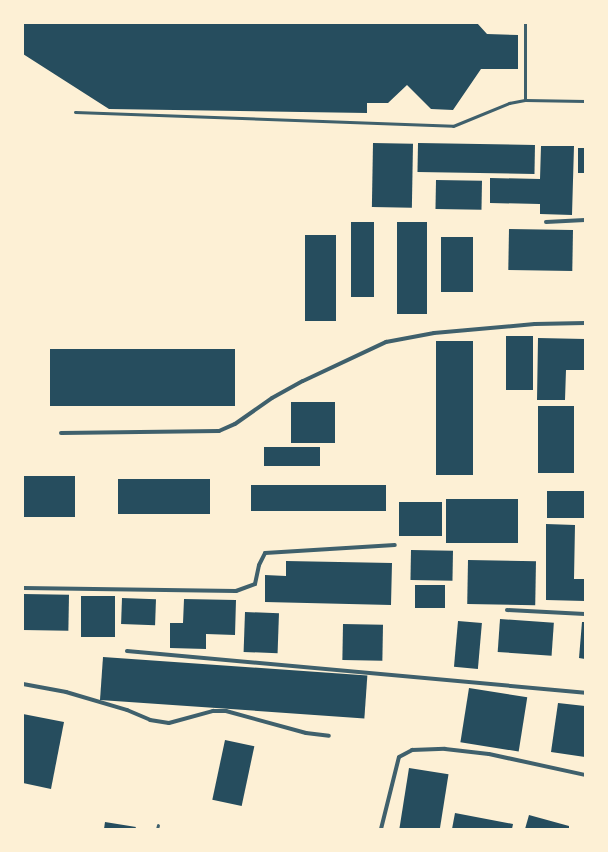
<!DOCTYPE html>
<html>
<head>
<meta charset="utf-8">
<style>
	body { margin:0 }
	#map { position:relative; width:608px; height:852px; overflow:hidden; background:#fdf0d5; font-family:"Fira Sans",sans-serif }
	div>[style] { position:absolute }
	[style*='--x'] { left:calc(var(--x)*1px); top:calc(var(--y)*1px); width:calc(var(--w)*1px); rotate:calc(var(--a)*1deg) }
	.building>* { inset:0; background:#264d5e; transform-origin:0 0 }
	.service>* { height:3px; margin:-1.5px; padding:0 1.5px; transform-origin:1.5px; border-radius:1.5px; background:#3f606c }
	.minor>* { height:4px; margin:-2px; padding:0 2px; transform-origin:2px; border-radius:2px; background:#3f606c }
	span { translate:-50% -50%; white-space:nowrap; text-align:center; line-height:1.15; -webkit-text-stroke:3px #fdf0d5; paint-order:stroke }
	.frame { position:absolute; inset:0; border:24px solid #fdf0d5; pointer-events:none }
</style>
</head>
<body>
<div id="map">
	<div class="building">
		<div style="clip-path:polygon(23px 23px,477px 23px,487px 34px,518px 35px,518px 69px,481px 69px,453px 110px,431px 109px,407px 85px,388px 103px,367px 103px,367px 113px,109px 109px,23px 54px)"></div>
		<div style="left:373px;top:143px;width:40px;height:64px;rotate:1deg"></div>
		<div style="left:418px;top:143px;width:117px;height:29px;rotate:1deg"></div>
		<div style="clip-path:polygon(541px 146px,574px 146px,572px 215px,540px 214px,540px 204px,490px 203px,490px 178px,540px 179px)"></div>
		<div style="left:578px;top:148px;width:7px;height:25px"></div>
		<div style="left:436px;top:180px;width:46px;height:29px;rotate:1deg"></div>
		<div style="left:351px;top:222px;width:23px;height:75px"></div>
		<div style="left:397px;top:222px;width:30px;height:92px"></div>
		<div style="left:509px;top:229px;width:64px;height:41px;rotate:1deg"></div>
		<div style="left:305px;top:235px;width:31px;height:86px"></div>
		<div style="left:441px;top:237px;width:32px;height:55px"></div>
		<div style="left:506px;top:336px;width:27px;height:54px"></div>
		<div style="clip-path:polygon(538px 338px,585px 339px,585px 370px,566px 370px,565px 400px,537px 400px)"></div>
		<div style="left:436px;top:341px;width:37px;height:134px"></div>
		<div style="left:50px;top:349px;width:185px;height:57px"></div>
		<div style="left:291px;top:402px;width:44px;height:41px"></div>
		<div style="left:538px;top:406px;width:36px;height:67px"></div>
		<div style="left:264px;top:447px;width:56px;height:19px"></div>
		<div style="left:23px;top:476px;width:52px;height:41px"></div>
		<div style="left:118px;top:479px;width:92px;height:35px"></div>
		<div style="left:251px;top:485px;width:135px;height:26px"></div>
		<div style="left:547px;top:491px;width:38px;height:27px"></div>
		<div style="left:446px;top:499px;width:72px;height:44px"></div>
		<div style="left:399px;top:502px;width:43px;height:34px"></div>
		<div style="clip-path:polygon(546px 524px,575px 525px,574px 579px,585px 579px,585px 601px,546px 600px)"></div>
		<div style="left:411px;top:550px;width:42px;height:30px;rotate:1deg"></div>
		<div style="left:468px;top:560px;width:68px;height:44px;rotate:1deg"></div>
		<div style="clip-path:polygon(286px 561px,392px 563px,391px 605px,265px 602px,265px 575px,286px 576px)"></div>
		<div style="left:415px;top:585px;width:30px;height:23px"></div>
		<div style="left:23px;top:594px;width:46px;height:36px;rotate:1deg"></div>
		<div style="left:81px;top:596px;width:34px;height:41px"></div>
		<div style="left:122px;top:598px;width:34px;height:26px;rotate:2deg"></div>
		<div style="clip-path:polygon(184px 599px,236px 600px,235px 635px,206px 634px,206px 649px,170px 648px,170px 623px,183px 623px)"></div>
		<div style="left:245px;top:612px;width:34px;height:40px;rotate:2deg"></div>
		<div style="left:500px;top:619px;width:54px;height:33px;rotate:4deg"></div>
		<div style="left:458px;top:621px;width:24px;height:46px;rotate:5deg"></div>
		<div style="clip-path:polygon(582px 622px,585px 622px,585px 659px,579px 658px)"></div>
		<div style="left:343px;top:624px;width:40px;height:36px;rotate:1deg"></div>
		<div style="left:103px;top:657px;width:265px;height:43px;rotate:4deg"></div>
		<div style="left:469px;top:688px;width:59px;height:55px;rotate:9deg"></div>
		<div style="clip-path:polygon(558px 703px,585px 706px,585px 757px,551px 752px)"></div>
		<div style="clip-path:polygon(23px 714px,64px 722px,51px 789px,23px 783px)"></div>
		<div style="left:225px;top:740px;width:30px;height:61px;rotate:12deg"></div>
		<div style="left:409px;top:768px;width:40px;height:62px;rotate:9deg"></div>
		<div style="clip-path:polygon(455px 813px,513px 824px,512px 829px,452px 829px)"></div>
		<div style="clip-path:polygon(529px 815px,569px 826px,569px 829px,525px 829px)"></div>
		<div style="clip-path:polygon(105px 822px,136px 827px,135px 829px,104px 829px)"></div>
	</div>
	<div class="service">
		<div style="--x:525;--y:23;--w:77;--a:90"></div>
		<div style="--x:75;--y:112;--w:378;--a:2.1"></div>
		<div style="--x:453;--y:126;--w:61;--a:-22.3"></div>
		<div style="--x:509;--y:103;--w:16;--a:-11"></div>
		<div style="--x:525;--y:100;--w:60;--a:1"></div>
		<div style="--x:157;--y:829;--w:4;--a:-76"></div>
	</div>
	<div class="minor">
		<div style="--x:546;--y:222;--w:39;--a:-3"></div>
		<div style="--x:61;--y:433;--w:158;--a:-0.7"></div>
		<div style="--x:219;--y:431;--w:17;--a:-24"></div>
		<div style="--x:235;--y:424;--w:45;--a:-35.1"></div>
		<div style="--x:272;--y:398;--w:35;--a:-29"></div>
		<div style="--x:303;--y:381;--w:92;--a:-25.2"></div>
		<div style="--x:386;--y:342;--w:49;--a:-10.6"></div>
		<div style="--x:434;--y:333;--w:101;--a:-5.1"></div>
		<div style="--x:535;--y:324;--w:50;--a:-1.1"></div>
		<div style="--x:23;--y:588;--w:213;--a:0.8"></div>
		<div style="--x:236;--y:591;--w:20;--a:-20"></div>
		<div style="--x:255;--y:584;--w:19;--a:-78"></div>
		<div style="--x:259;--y:565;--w:13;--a:-63"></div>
		<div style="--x:265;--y:553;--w:130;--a:-3.5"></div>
		<div style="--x:507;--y:610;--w:78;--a:2.9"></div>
		<div style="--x:127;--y:651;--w:460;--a:5.2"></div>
		<div style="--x:23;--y:684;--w:44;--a:10.5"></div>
		<div style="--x:66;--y:692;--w:64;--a:16.4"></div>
		<div style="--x:127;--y:710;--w:25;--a:23"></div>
		<div style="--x:150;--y:720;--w:19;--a:9"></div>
		<div style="--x:169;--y:723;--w:46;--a:-15.3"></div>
		<div style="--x:213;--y:711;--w:13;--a:0"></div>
		<div style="--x:226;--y:711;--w:83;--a:15.4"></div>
		<div style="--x:306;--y:733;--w:23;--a:7"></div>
		<div style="--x:381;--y:829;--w:74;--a:-76"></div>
		<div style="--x:399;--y:757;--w:15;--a:-28"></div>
		<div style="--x:412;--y:750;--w:33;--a:-2"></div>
		<div style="--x:445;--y:749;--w:44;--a:6.5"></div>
		<div style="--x:489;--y:754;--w:98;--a:12.3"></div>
	</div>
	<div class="frame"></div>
</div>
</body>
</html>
